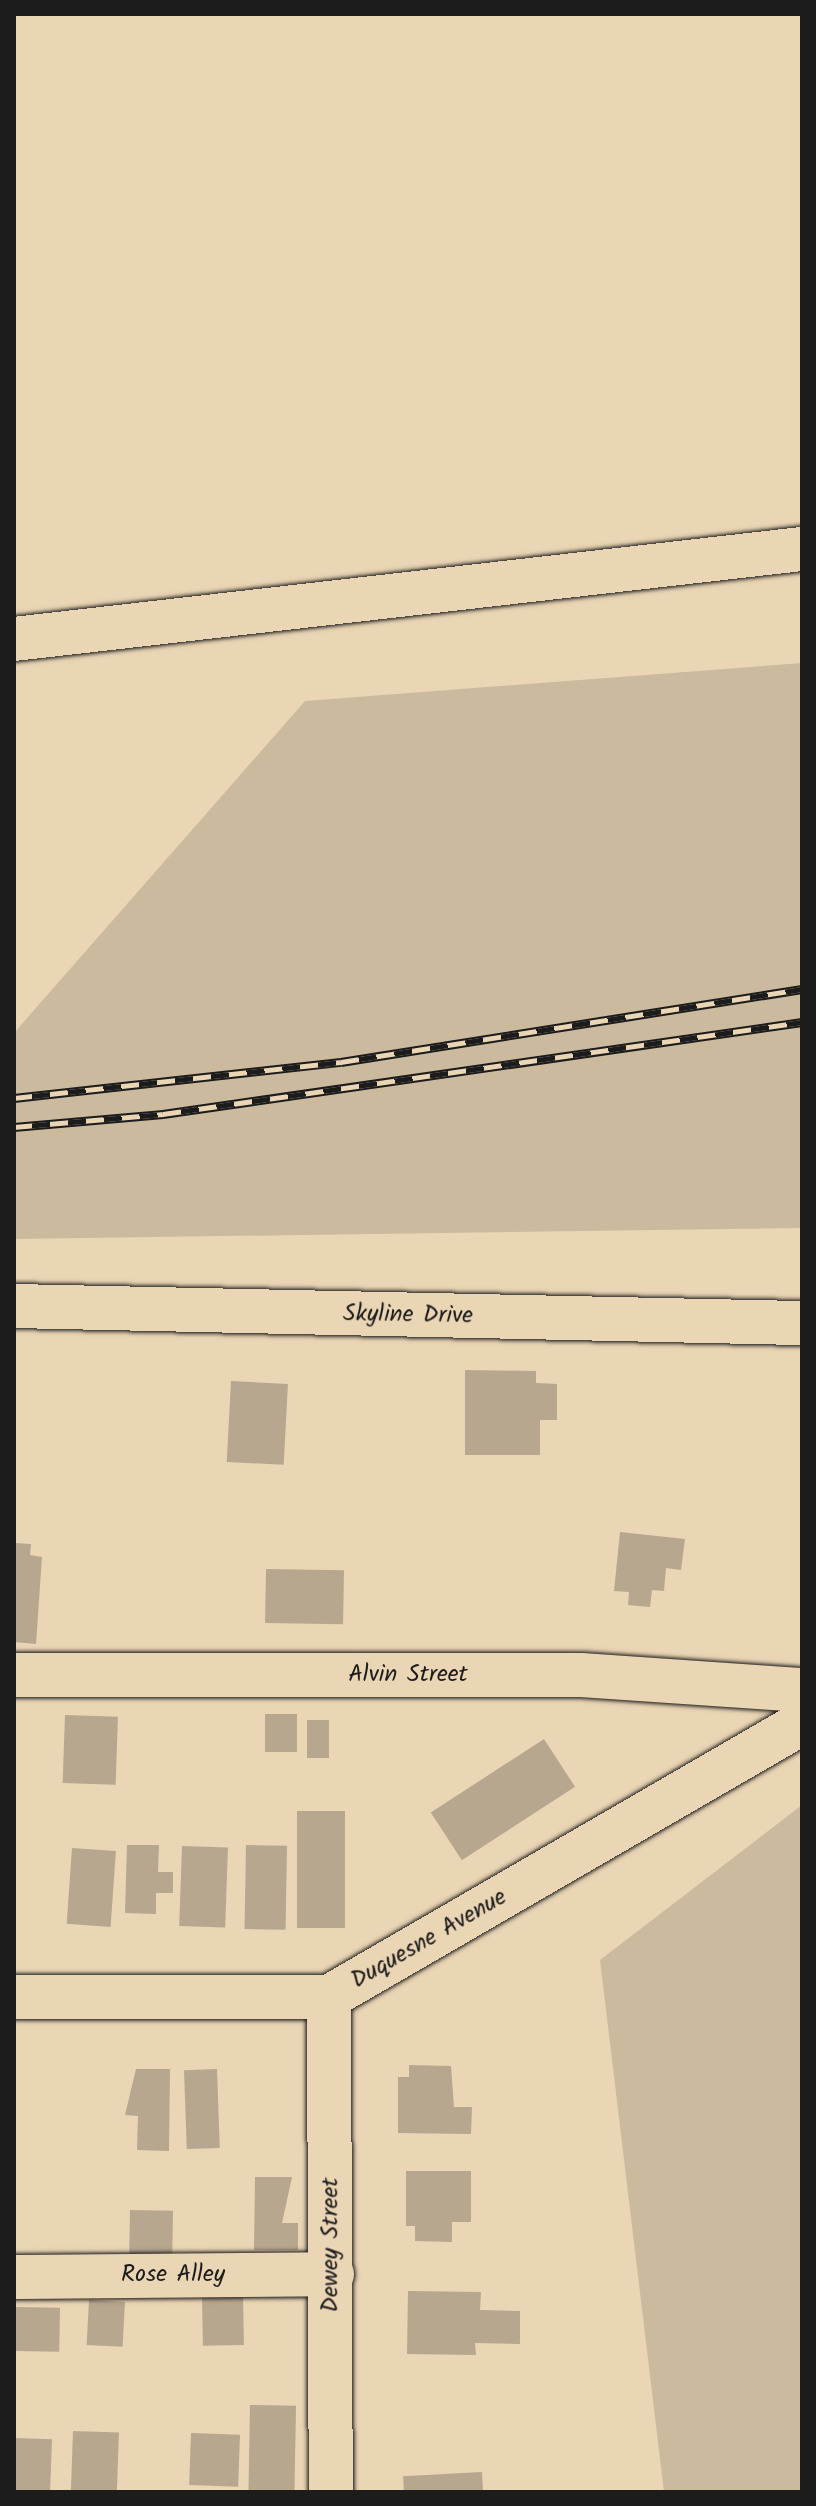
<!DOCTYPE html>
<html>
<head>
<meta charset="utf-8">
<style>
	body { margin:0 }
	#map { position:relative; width:816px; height:2506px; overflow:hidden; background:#ead5b4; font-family:Kalam,sans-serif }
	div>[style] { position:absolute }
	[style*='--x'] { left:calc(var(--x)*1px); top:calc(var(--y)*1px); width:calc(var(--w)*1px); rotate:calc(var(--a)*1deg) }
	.green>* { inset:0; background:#ccba9e }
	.building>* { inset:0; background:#b7a78f; transform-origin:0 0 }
	.roads { filter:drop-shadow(0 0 2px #1c1c1c) drop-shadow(0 0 2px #1c1c1c) }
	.minor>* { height:44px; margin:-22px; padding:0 22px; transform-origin:22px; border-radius:22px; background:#ead5b4 }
	.rail>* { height:9px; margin-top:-4.5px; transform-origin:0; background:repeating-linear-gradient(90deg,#ead5b4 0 18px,#1c1c1c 0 36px); box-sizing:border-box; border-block:2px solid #1c1c1c }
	span { translate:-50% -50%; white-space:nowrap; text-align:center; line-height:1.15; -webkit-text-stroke:7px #ead5b4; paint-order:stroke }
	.street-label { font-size:24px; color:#1c1c1c }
	.frame { position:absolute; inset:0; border:16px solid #1c1c1c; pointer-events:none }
</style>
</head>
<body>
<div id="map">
	<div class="green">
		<div style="clip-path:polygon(802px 663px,802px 1228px,14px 1239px,14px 1033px,305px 701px)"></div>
		<div style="clip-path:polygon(802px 1805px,802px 2492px,664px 2492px,600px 1960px)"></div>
	</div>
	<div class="building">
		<div style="clip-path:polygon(465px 1370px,536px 1371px,536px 1383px,557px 1384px,557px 1420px,540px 1420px,540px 1455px,465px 1455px)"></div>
		<div style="left:231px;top:1381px;width:57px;height:81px;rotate:3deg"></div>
		<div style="clip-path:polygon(620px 1532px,685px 1539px,681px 1570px,666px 1568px,664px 1591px,652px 1590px,650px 1607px,628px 1605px,629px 1592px,614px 1591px)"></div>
		<div style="clip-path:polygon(14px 1543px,31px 1544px,30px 1555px,42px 1557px,36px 1644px,14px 1642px)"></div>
		<div style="left:266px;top:1569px;width:78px;height:54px;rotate:1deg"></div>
		<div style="left:265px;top:1714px;width:32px;height:38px"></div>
		<div style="left:65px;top:1715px;width:53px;height:68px;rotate:2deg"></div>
		<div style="left:307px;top:1720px;width:22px;height:38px"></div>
		<div style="left:544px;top:1739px;width:57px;height:135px;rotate:57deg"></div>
		<div style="left:297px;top:1811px;width:48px;height:117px"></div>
		<div style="clip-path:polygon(127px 1845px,159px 1845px,158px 1872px,173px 1872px,173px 1893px,156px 1893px,156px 1914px,125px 1913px)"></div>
		<div style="left:246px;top:1845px;width:41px;height:84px;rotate:1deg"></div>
		<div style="left:182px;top:1846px;width:46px;height:80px;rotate:2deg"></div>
		<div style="left:72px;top:1848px;width:44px;height:76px;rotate:4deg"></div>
		<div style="clip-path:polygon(409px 2065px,451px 2066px,454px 2107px,472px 2107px,471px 2134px,398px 2133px,398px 2077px,409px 2077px)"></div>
		<div style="clip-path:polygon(136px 2069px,170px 2069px,169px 2151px,137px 2150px,138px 2116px,125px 2115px)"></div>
		<div style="left:217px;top:2069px;width:79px;height:33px;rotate:88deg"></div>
		<div style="clip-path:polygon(406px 2171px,471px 2171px,471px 2222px,452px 2222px,452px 2242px,415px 2241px,415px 2226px,406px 2226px)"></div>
		<div style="clip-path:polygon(255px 2177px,292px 2177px,282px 2223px,298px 2223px,298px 2250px,254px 2250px)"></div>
		<div style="left:130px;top:2210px;width:43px;height:46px;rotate:1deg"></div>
		<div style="clip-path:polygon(408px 2291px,481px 2292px,480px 2310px,520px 2311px,520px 2344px,475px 2343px,476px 2355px,407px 2354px)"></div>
		<div style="left:243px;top:2294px;width:51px;height:41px;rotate:89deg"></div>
		<div style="left:89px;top:2300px;width:36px;height:45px;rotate:3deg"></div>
		<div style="left:16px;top:2307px;width:44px;height:44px;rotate:1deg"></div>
		<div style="left:250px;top:2405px;width:46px;height:87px;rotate:1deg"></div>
		<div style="left:73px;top:2431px;width:46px;height:61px;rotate:2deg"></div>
		<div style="left:191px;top:2433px;width:49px;height:52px;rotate:2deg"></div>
		<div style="left:15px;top:2438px;width:37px;height:54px;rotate:2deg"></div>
		<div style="left:482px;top:2472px;width:20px;height:79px;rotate:87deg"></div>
	</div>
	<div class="roads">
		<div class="minor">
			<div style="--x:14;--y:639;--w:793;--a:-6.52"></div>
			<div style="--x:14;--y:1306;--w:788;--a:1.24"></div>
			<div style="--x:14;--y:1675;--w:567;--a:0"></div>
			<div style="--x:581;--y:1675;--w:222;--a:3.9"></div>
			<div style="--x:14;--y:1997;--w:315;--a:0"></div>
			<div style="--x:329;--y:1997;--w:547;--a:-30.08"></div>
			<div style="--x:329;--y:1997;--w:495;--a:89.8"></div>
			<div style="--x:14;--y:2277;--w:318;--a:-0.5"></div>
		</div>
	</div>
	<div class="rail">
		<div style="--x:14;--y:1098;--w:329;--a:-6.3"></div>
		<div style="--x:341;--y:1062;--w:467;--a:-9"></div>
		<div style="--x:14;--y:1127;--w:150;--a:-5"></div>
		<div style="--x:163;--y:1114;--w:646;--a:-8.19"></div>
	</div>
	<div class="street-label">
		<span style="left:408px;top:1315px;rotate:1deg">Skyline Drive</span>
		<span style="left:408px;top:1675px">Alvin Street</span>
		<span style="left:429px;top:1939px;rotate:-30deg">Duquesne Avenue</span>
		<span style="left:331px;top:2245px;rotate:-90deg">Dewey Street</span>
		<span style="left:173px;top:2275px">Rose Alley</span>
	</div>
	<div class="frame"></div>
</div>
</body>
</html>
